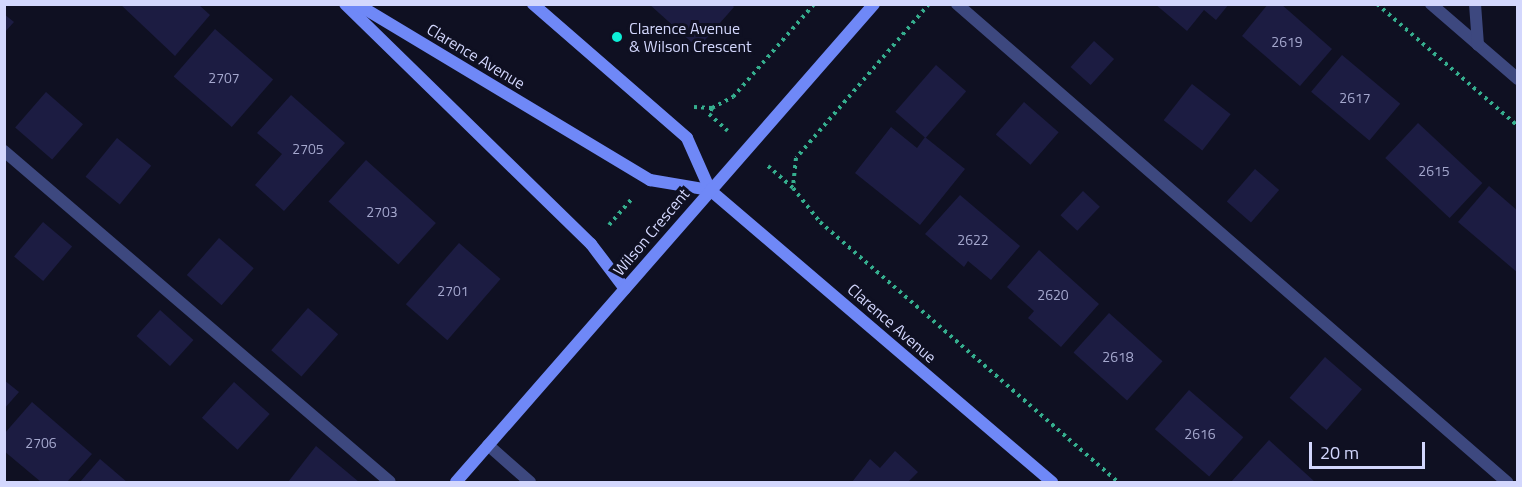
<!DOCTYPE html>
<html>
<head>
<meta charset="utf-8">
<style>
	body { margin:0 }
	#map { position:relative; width:1522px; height:487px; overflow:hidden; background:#0f1022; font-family:"Titillium Web",sans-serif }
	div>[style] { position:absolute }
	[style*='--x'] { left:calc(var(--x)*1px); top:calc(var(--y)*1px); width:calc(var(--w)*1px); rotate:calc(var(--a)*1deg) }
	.building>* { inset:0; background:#1c1c42; transform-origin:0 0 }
	.path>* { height:4px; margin-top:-2px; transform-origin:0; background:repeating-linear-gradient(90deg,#35ae8e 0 3px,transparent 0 7.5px) }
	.lane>* { height:12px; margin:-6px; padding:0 6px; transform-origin:6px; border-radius:6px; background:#3d487f }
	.street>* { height:12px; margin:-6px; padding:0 6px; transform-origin:6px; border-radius:6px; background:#3d487f }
	.secondary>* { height:12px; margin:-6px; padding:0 6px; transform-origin:6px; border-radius:6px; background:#6f88f7 }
	.dots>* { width:16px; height:16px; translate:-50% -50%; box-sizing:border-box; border:3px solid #0f1022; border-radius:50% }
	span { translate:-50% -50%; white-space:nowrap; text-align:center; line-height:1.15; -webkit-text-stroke:6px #0f1022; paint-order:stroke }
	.number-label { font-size:14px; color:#a5a8ce }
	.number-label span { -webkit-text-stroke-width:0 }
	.poi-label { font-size:16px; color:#d3d7fd }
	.left { translate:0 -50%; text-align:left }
	.street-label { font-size:16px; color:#d3d7fd }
	.frame { position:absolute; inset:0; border:6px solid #d3d7fd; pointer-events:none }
	.scale { position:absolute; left:1309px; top:442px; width:116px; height:27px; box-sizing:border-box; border:3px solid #d3d7fd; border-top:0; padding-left:8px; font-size:18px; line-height:21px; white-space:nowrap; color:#d3d7fd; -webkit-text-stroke:4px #0f1022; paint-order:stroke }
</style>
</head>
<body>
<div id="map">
	<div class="building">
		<div style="clip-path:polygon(120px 4px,198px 4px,210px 15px,175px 56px)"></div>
		<div style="clip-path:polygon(649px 4px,731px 4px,734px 7px,698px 48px)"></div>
		<div style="clip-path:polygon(1155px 4px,1229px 4px,1216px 20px,1204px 10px,1187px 31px)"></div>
		<div style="clip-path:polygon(1268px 4px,1281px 4px,1332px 49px,1300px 86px,1242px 36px)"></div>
		<div style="clip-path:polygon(4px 14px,14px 22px,4px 33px)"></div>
		<div style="left:215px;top:29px;width:77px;height:63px;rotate:41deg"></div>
		<div style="left:1094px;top:41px;width:27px;height:35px;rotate:42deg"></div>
		<div style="left:1342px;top:55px;width:76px;height:48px;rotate:40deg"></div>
		<div style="left:936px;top:65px;width:40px;height:62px;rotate:41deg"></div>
		<div style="left:1192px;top:84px;width:49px;height:46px;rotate:38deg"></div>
		<div style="left:46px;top:92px;width:49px;height:47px;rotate:41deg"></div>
		<div style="clip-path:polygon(291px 95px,345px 143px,284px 211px,255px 185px,282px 154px,257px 133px)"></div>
		<div style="left:1024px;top:102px;width:46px;height:43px;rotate:41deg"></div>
		<div style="left:1418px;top:123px;width:88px;height:48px;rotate:43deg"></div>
		<div style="clip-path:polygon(891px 127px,917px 148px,925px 137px,965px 169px,920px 225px,855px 173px)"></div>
		<div style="left:117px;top:138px;width:44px;height:50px;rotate:39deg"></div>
		<div style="left:366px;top:160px;width:94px;height:56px;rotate:42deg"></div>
		<div style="left:1255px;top:169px;width:32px;height:43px;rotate:41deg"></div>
		<div style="clip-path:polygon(1489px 186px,1518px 211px,1518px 273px,1458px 222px)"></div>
		<div style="left:1083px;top:191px;width:23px;height:33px;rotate:43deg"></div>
		<div style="clip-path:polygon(960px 195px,1020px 246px,991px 280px,968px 261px,964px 267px,925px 234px)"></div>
		<div style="left:43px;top:222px;width:38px;height:45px;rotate:40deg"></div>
		<div style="left:219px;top:238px;width:46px;height:49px;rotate:41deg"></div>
		<div style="left:459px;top:243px;width:55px;height:81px;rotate:41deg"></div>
		<div style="clip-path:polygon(1039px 250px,1099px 304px,1061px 347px,1028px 318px,1034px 311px,1007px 287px)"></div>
		<div style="left:308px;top:308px;width:40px;height:56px;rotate:41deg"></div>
		<div style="left:160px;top:310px;width:45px;height:35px;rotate:42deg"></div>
		<div style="left:1109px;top:313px;width:72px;height:53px;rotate:42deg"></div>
		<div style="left:1325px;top:357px;width:49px;height:54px;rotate:41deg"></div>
		<div style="clip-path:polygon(4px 380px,19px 392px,4px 409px)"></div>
		<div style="left:234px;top:382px;width:48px;height:48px;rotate:42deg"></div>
		<div style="left:1189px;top:390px;width:72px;height:52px;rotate:41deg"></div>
		<div style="clip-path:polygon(32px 402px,92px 454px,67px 482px,41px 482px,4px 451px,4px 434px)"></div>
		<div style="clip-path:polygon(1269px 440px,1315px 482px,1231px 482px)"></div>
		<div style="clip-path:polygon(316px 446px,359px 482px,288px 482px)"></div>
		<div style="clip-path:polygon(895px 451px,918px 472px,908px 482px,852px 482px,870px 459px,880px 468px)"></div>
		<div style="clip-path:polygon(100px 459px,127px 482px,80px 482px)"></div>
	</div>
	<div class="path">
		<div style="--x:929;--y:4;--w:203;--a:130.8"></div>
		<div style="--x:796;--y:158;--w:30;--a:96"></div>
		<div style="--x:793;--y:188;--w:43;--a:51.5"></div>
		<div style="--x:820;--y:222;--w:395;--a:41.1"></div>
		<div style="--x:1377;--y:4;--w:186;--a:40.9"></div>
		<div style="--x:694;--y:107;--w:18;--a:3"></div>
		<div style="--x:712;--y:108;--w:24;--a:-28"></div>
		<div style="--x:733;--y:97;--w:123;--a:-48.9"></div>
		<div style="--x:712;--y:108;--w:7;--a:117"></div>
		<div style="--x:709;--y:114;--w:25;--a:42"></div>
		<div style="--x:768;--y:166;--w:33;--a:41"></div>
		<div style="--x:609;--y:225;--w:35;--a:-49"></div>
	</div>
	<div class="lane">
		<div style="--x:957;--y:4;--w:729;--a:40.99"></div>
		<div style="--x:4;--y:151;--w:508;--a:40.61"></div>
		<div style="--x:488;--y:445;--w:56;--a:41.4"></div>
	</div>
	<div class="street">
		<div style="--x:1431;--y:4;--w:115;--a:40.8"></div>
		<div style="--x:1475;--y:4;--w:41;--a:85.8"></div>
	</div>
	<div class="secondary">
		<div style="--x:345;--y:4;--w:344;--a:44.3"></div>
		<div style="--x:591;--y:244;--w:56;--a:52.9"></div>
		<div style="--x:357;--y:4;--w:342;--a:31"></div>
		<div style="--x:650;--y:180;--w:61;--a:9.5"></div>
		<div style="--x:533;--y:4;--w:204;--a:41"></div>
		<div style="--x:687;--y:138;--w:57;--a:66.1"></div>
		<div style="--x:710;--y:190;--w:450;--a:40.5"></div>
		<div style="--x:456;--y:482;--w:635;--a:-48.83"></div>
	</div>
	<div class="dots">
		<div style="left:617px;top:37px;background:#0defd7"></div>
	</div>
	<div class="number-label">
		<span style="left:1287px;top:42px">2619</span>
		<span style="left:224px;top:78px">2707</span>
		<span style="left:1355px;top:98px">2617</span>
		<span style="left:308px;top:149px">2705</span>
		<span style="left:1434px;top:171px">2615</span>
		<span style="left:382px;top:212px">2703</span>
		<span style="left:973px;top:240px">2622</span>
		<span style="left:453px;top:291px">2701</span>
		<span style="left:1053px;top:295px">2620</span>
		<span style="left:1118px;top:357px">2618</span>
		<span style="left:1200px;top:434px">2616</span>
		<span style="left:41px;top:443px">2706</span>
	</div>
	<div class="poi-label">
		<span class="left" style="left:629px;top:37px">Clarence Avenue<br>&amp; Wilson Crescent</span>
	</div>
	<div class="street-label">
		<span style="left:476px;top:56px;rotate:31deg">Clarence Avenue</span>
		<span style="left:651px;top:232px;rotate:-50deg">Wilson Crescent</span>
		<span style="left:892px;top:323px;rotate:41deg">Clarence Avenue</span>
	</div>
	<div class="frame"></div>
	<div class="scale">20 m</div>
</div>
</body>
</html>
